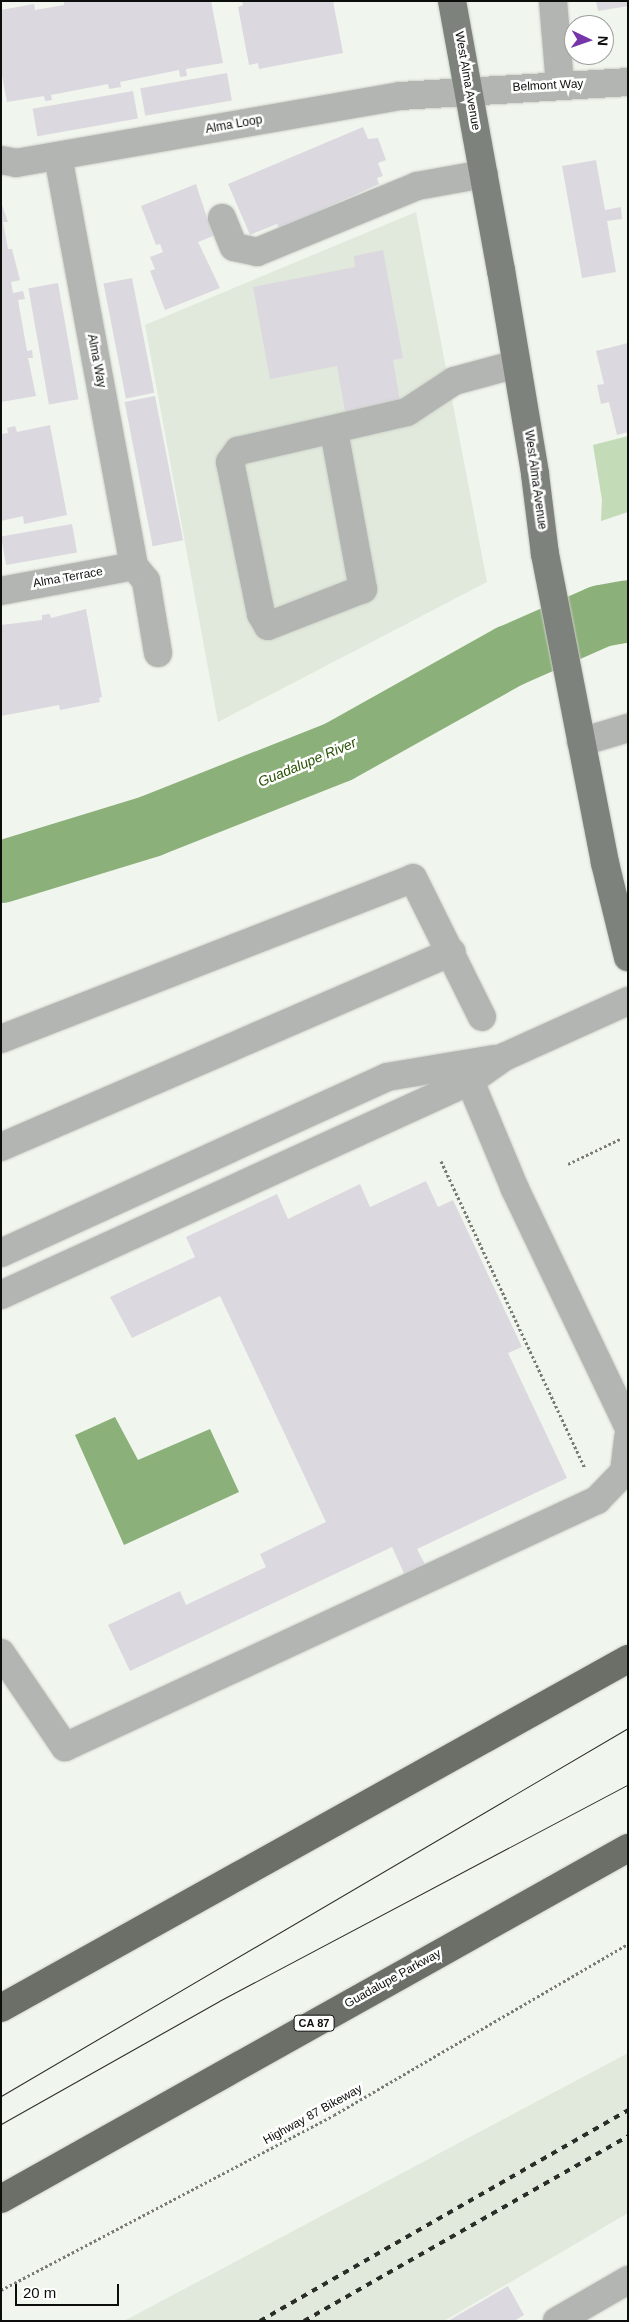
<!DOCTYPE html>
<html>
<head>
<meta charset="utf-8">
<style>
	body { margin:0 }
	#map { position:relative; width:629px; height:2322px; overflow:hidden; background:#f0f5ed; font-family:Helvetica,sans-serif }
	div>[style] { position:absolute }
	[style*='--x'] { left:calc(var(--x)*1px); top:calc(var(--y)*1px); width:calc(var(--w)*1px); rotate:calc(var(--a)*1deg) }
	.built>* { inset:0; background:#e0e9db }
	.green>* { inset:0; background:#c3dcb7 }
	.water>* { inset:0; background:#8cb079 }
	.river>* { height:62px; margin:-31px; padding:0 31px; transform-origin:31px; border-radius:31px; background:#8cb079 }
	.building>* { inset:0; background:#dcd8e0; transform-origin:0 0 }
	.path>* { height:3px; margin-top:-1.5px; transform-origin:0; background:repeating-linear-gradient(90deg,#787b76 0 2.5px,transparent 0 5px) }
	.roads { filter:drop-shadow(0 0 1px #ccd0c9) drop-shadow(0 0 1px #ccd0c9) }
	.minor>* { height:28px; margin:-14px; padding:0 14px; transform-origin:14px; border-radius:14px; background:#b3b5b2 }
	.major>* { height:28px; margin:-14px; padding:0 14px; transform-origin:14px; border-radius:14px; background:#7e827c }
	.highway>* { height:28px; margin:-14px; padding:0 14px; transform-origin:14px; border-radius:14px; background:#6b6f68 }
	.tram>* { height:1px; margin:-0.5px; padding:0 0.5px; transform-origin:0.5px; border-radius:0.5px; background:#2b2d29 }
	.rail>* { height:4px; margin-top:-2px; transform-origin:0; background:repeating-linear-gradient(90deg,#2b2d29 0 6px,transparent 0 12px) }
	span { translate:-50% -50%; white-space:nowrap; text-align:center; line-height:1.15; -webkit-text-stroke:5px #fff; paint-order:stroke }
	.shield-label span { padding:1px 4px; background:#fff; border:1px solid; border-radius:4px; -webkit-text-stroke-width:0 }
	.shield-label { font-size:11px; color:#0c0e0b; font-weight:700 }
	.street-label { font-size:12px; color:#0c0e0b }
	.water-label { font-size:14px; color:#275300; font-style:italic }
	.frame { position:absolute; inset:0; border:2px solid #0c0e0b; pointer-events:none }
	.north { position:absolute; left:564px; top:15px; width:50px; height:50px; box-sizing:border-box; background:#fff; border:1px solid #9e9f9d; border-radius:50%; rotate:93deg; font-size:14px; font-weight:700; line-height:20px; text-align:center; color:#0c0e0b }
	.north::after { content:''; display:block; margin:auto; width:18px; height:22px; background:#7636aa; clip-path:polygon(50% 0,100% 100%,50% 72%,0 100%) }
	.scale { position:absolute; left:15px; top:2284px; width:104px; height:22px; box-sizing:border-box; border:2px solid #0c0e0b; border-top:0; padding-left:6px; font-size:15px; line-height:18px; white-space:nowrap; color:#0c0e0b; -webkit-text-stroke:4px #fff; paint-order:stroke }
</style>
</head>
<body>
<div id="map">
	<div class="built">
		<div style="clip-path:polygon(416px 212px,487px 582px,218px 722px,145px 325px)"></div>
		<div style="clip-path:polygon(628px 2053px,628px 2213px,444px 2321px,124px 2321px)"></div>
	</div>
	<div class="green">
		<div style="clip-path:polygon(628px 436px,628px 512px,601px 521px,602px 500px,593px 445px)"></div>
	</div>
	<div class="water">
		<div style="clip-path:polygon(115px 1417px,138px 1460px,210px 1429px,239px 1492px,124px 1545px,75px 1435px)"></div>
	</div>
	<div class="river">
		<div style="--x:1;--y:872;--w:157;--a:-17"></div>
		<div style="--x:151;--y:826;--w:201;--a:-21.6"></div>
		<div style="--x:338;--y:752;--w:197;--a:-29.2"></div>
		<div style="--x:510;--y:656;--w:99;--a:-23.7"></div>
		<div style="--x:601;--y:616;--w:27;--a:-10"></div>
	</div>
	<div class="building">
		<div style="clip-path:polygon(64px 1px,211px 1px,223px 63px,186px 69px,187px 76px,180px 77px,179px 70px,120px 82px,121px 87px,109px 89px,108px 84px,51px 95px,52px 100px,45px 101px,44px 96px,7px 102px,1px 70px,1px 10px,34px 4px,35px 10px,64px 5px)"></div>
		<div style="clip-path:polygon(242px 1px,333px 1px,343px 53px,259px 69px,258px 63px,249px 65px,238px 7px,243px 5px)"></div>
		<div style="clip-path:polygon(596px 1px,628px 1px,628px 6px,598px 11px)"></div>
		<div style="left:227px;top:73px;width:28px;height:88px;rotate:80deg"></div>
		<div style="left:133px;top:91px;width:28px;height:102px;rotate:80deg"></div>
		<div style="clip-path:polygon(363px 127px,368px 139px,378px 138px,386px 160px,378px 163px,383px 176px,377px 178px,379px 184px,301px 219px,279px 228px,277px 224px,250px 235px,228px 184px)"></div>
		<div style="clip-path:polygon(596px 160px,605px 210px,621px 207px,622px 219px,607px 221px,616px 272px,582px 278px,562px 166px)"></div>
		<div style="clip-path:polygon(196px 184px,213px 236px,198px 242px,220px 288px,165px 310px,150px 271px,155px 269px,150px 257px,163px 252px,160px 244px,156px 245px,141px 206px)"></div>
		<div style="clip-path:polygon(1px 202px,8px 222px,3px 222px,8px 249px,12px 249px,20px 280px,11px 282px,13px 293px,23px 291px,25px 299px,18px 300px,27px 351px,32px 350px,33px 358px,28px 358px,36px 396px,1px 402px)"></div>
		<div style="clip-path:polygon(383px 250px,403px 358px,393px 360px,401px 407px,346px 417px,337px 366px,270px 379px,253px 287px,355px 267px,354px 256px)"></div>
		<div style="left:132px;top:278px;width:117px;height:29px;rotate:79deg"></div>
		<div style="left:58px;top:283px;width:118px;height:30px;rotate:80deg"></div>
		<div style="clip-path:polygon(628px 343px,628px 432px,617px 435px,609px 402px,601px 404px,597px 385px,604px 384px,596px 351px)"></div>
		<div style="left:155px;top:396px;width:147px;height:31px;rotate:79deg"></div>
		<div style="clip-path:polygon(50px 425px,67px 515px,24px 524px,23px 516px,1px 521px,1px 434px,8px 433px,7px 428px,15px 426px,17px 432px)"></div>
		<div style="left:72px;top:524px;width:29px;height:72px;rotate:80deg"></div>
		<div style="clip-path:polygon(86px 609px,102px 697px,99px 698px,100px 702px,60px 710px,59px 705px,1px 716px,1px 625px,42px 620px,42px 615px,50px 614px,51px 618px)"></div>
		<div style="clip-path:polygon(426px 1181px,438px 1207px,453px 1200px,522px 1347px,508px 1353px,567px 1478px,417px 1549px,429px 1572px,408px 1582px,392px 1547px,130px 1671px,108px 1625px,180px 1591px,186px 1605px,266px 1567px,260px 1554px,326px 1522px,220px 1296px,132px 1338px,110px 1297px,195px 1257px,186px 1237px,277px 1194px,288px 1219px,360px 1184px,370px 1207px)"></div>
		<div style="clip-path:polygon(508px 2286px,524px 2315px,514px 2321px,448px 2321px)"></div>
	</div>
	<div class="path">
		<div style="--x:441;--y:1161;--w:339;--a:64.9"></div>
		<div style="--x:568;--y:1164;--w:60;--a:-25.7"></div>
		<div style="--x:1;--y:2290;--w:376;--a:-27.7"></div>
		<div style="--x:334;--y:2115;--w:340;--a:-30.2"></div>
	</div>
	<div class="roads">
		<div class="minor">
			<div style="--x:553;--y:1;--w:84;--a:85.2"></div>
			<div style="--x:58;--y:156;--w:417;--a:79.5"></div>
			<div style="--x:134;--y:566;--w:19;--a:51"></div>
			<div style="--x:146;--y:581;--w:73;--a:80.5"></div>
			<div style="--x:1;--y:160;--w:15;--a:11"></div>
			<div style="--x:16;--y:163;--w:390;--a:-9.9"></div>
			<div style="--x:400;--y:96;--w:228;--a:-3.5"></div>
			<div style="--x:222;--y:218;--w:31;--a:68"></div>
			<div style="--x:234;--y:247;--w:24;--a:12"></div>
			<div style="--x:257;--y:252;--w:173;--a:-22.4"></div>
			<div style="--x:417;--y:186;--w:68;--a:-10.2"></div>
			<div style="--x:334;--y:431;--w:161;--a:79.6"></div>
			<div style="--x:363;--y:589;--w:102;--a:158.7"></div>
			<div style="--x:268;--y:626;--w:14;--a:-120"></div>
			<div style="--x:261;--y:614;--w:155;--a:-101.5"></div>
			<div style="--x:230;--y:462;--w:14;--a:-54"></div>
			<div style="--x:238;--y:451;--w:173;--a:-13"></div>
			<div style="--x:407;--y:412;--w:56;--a:-33.4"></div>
			<div style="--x:454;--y:381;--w:65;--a:-15.1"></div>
			<div style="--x:1;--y:591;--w:135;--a:-10.6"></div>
			<div style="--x:581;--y:742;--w:49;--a:-16.6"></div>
			<div style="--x:1;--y:1039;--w:442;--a:-21.3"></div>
			<div style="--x:413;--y:878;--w:155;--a:63.6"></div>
			<div style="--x:470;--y:1081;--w:117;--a:67.4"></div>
			<div style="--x:515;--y:1189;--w:263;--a:64.5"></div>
			<div style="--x:1;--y:1147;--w:491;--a:-23.4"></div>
			<div style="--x:1;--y:1253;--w:424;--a:-24.5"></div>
			<div style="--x:387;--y:1077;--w:109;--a:-9.5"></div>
			<div style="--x:1;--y:1295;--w:516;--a:-24.53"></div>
			<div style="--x:470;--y:1081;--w:42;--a:-35.2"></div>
			<div style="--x:504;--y:1057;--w:136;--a:-24.3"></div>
			<div style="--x:1;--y:1653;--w:114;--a:55.8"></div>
			<div style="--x:65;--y:1747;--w:587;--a:-24.9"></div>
			<div style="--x:597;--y:1500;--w:39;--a:-46"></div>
			<div style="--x:624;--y:1472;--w:35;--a:-83"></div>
			<div style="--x:557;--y:2321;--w:82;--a:-30"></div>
		</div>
		<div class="major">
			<div style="--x:452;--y:1;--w:273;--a:79.7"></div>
			<div style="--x:501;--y:270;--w:207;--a:80.5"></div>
			<div style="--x:535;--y:474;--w:81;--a:82.9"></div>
			<div style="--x:545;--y:554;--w:315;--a:79"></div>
			<div style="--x:605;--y:863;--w:97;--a:76.3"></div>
		</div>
		<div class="highway">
			<div style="--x:1;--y:2008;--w:718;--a:-29.1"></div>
			<div style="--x:1;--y:2199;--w:719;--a:-29.24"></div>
		</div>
	</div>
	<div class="tram">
		<div style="--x:1;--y:2096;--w:727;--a:-30.41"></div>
		<div style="--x:1;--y:2124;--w:250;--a:-29.4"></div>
		<div style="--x:219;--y:2001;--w:463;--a:-27.9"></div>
	</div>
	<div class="rail">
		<div style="--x:260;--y:2321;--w:424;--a:-29.8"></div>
		<div style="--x:304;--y:2321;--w:373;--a:-29.7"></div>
	</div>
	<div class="shield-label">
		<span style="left:314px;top:2023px">CA 87</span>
	</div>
	<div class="street-label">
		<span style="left:467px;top:81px;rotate:80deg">West Alma Avenue</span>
		<span style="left:548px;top:86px;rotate:-3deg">Belmont Way</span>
		<span style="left:234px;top:125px;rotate:-10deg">Alma Loop</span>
		<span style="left:96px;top:361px;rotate:79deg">Alma Way</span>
		<span style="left:535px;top:480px;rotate:82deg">West Alma Avenue</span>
		<span style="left:68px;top:578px;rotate:-10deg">Alma Terrace</span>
		<span style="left:393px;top:1979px;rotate:-29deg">Guadalupe Parkway</span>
		<span style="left:313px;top:2115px;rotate:-29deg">Highway 87 Bikeway</span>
	</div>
	<div class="water-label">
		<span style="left:307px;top:762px;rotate:-23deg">Guadalupe River</span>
	</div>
	<div class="frame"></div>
	<div class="north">N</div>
	<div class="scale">20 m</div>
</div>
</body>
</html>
